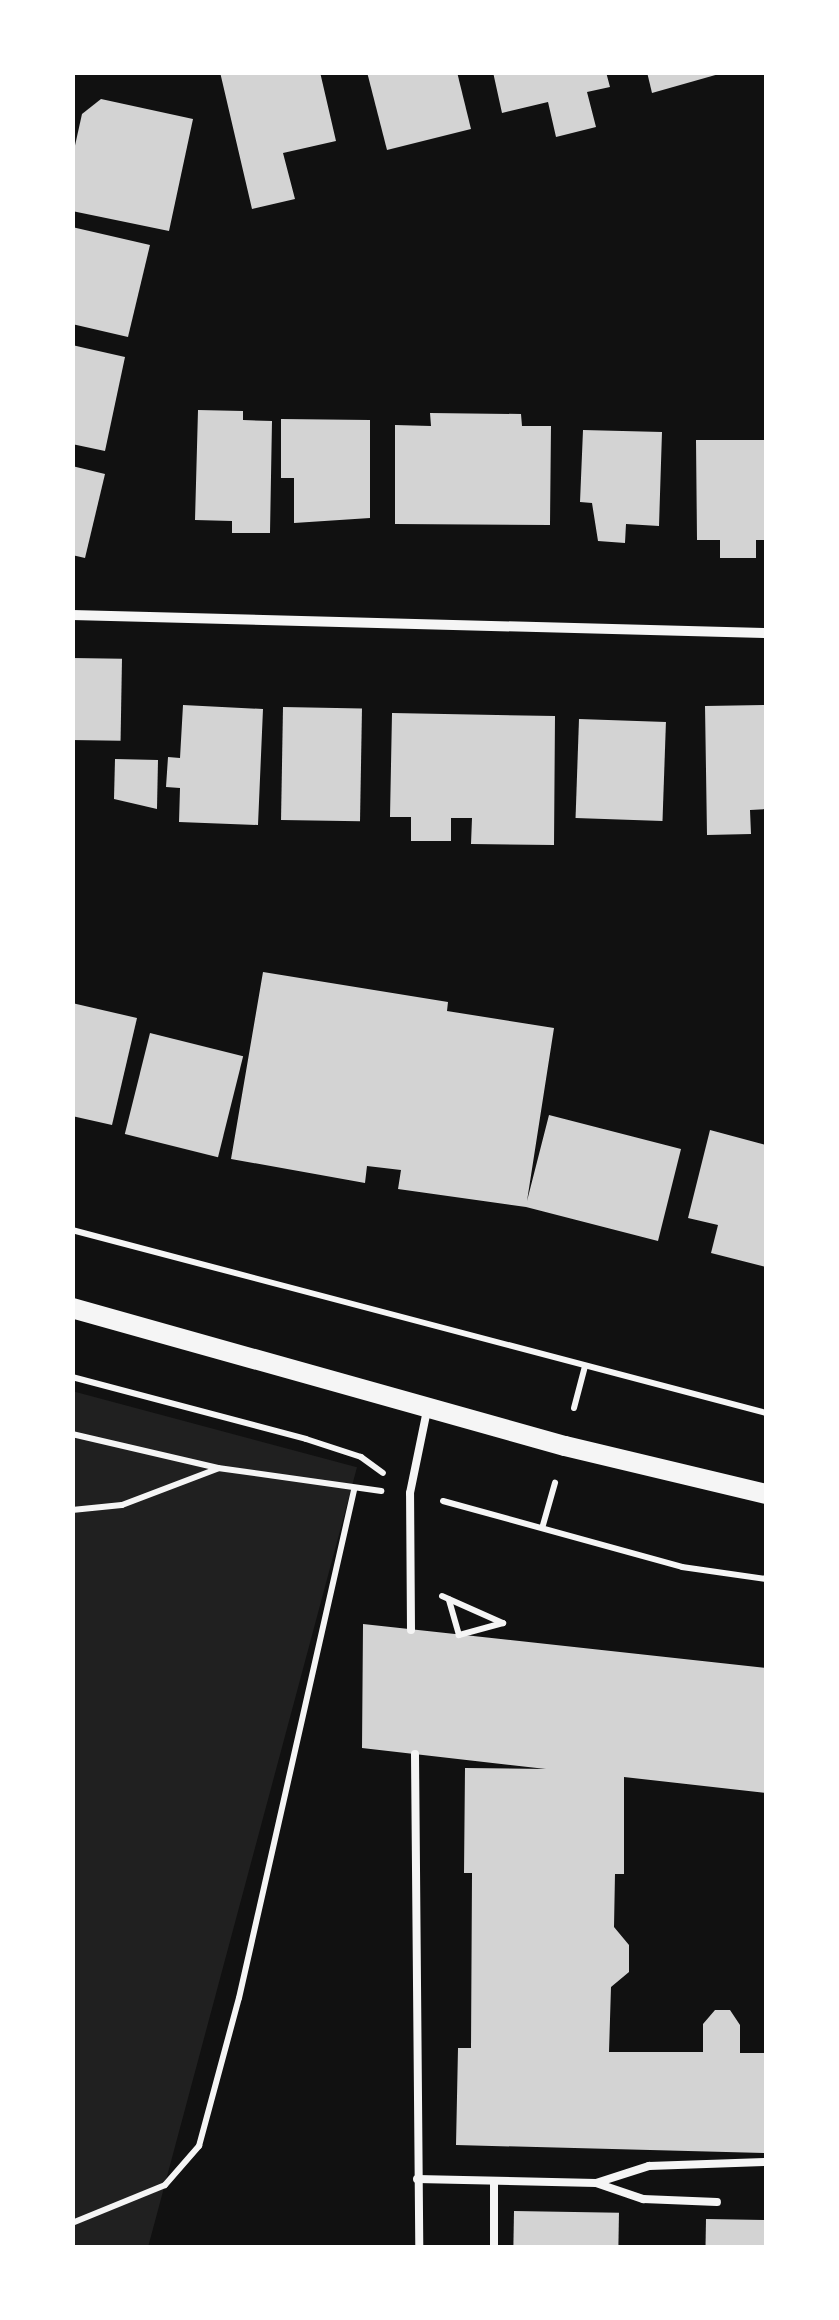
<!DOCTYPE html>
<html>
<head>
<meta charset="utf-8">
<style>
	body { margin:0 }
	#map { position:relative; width:839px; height:2320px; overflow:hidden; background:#111; font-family:"Alegreya Sans",sans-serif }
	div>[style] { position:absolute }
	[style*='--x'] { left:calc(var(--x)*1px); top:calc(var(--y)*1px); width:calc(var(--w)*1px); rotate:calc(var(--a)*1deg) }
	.green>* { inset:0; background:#202020; transform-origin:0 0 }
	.building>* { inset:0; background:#d3d3d3; transform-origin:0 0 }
	.path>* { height:6px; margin:-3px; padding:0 3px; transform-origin:3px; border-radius:3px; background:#f5f5f5 }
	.service>* { height:8px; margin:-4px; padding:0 4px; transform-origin:4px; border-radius:4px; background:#f5f5f5 }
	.minor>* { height:10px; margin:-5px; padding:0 5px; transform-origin:5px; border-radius:5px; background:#f5f5f5 }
	.secondary>* { height:20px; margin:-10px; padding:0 10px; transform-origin:10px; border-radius:10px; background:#f5f5f5 }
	span { translate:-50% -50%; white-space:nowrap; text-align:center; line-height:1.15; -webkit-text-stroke:9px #fff; paint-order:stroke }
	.frame { position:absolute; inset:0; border:75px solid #fff; pointer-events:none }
</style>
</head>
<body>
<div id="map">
	<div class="green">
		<div style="left:72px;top:1391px;width:295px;height:856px;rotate:15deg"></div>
	</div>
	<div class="building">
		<div style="clip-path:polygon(220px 72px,320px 72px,336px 141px,283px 153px,295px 199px,252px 209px)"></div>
		<div style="clip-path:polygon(367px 72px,457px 72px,471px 129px,387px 150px)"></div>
		<div style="clip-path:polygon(493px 72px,606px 72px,610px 87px,587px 92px,596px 127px,556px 137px,548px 102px,502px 113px)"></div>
		<div style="clip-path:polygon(647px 72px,719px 72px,719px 74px,652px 93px)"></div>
		<div style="clip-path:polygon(101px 99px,193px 119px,169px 231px,72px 211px,72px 159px,82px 114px)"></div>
		<div style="clip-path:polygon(72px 227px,150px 245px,128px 337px,72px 324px)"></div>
		<div style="clip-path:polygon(72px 345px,125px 357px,105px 451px,72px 444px)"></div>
		<div style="clip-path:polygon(198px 410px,243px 411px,243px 420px,272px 421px,270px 533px,232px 533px,232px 521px,195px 520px)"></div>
		<div style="clip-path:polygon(430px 413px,521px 414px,522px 426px,551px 426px,550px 525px,395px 524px,395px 425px,431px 426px)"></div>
		<div style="clip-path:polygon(281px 419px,370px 420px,370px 518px,294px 523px,294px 478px,281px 478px)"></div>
		<div style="clip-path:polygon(583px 430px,662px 432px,659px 526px,626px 524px,625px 543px,598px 541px,592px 503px,580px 502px)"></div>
		<div style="clip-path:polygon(696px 440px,766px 440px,766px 540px,756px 540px,756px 558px,720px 558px,720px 540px,697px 540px)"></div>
		<div style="clip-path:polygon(72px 466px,105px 474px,85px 558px,72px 555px)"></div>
		<div style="left:72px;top:658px;width:50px;height:82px;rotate:1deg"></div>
		<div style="clip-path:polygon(183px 705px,263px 709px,258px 825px,179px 822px,180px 788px,166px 787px,168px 757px,180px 758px)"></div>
		<div style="clip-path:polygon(766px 705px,766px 809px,750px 810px,751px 834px,707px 835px,705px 706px)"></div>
		<div style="left:283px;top:707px;width:79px;height:113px;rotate:1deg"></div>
		<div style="clip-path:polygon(392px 713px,555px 716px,554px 845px,471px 844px,472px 818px,451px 818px,451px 841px,411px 841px,411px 817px,390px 817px)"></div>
		<div style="left:579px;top:719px;width:87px;height:99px;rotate:2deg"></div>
		<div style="clip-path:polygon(115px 759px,158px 760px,157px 809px,114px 799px)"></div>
		<div style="clip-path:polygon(263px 972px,448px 1002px,447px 1011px,554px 1028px,527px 1201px,549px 1115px,681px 1149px,658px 1241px,526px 1207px,398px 1189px,401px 1170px,367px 1166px,365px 1183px,231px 1159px)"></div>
		<div style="clip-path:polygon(72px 1003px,137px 1018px,112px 1125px,72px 1116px)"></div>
		<div style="left:150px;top:1033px;width:96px;height:104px;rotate:14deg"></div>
		<div style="clip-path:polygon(710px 1130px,766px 1145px,766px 1267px,711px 1253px,718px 1225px,688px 1218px)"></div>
		<div style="clip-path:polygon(363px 1624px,766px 1668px,766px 1793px,624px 1777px,624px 1874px,615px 1874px,614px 1927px,629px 1945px,629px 1972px,611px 1987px,609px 2052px,703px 2052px,703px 2024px,715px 2010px,730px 2010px,740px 2025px,740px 2053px,766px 2053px,765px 2153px,456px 2145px,458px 2048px,471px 2048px,472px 1873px,464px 1873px,465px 1768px,546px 1769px,362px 1748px)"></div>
		<div style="left:514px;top:2211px;width:105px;height:37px;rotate:1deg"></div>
		<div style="left:706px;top:2219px;width:60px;height:29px;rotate:1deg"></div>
	</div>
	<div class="path">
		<div style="--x:72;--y:1230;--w:718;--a:14.77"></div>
		<div style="--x:72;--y:1377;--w:242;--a:14.8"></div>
		<div style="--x:306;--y:1439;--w:58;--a:18.1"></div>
		<div style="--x:361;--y:1457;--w:27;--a:36"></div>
		<div style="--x:574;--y:1408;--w:43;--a:-75.3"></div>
		<div style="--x:72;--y:1434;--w:150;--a:13.1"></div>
		<div style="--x:218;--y:1468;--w:165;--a:8"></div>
		<div style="--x:443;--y:1501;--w:248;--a:15.4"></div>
		<div style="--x:682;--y:1567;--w:85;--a:8.1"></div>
		<div style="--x:72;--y:1510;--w:50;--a:-5.7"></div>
		<div style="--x:122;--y:1505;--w:102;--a:-20.8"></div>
		<div style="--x:543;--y:1525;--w:44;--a:-74.1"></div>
		<div style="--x:442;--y:1596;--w:67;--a:23.9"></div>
		<div style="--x:503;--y:1623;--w:46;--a:164.7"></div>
		<div style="--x:459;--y:1635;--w:37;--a:-106"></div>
		<div style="--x:72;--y:2223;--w:100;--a:-22.2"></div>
		<div style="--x:165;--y:2185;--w:52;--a:-48.9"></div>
		<div style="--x:199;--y:2146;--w:153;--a:-74.9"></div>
		<div style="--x:239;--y:1998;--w:521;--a:-77.24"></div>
	</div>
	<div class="service">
		<div style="--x:411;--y:1630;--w:137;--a:-90.4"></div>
		<div style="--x:410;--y:1493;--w:85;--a:-78.4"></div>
		<div style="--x:415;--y:1754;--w:494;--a:89.5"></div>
		<div style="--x:417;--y:2179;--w:179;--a:1.3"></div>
		<div style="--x:596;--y:2183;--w:56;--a:-17.8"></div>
		<div style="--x:649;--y:2166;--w:117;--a:-2"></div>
		<div style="--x:596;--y:2183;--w:50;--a:18.8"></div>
		<div style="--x:643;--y:2199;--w:74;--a:2.3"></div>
		<div style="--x:494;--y:2184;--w:64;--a:90"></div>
	</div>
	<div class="minor">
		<div style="--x:72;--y:615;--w:694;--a:1.49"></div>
	</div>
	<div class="secondary">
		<div style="--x:72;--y:1308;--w:512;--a:15.64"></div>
		<div style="--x:565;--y:1446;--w:207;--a:13.4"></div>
	</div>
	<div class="frame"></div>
</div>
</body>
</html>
